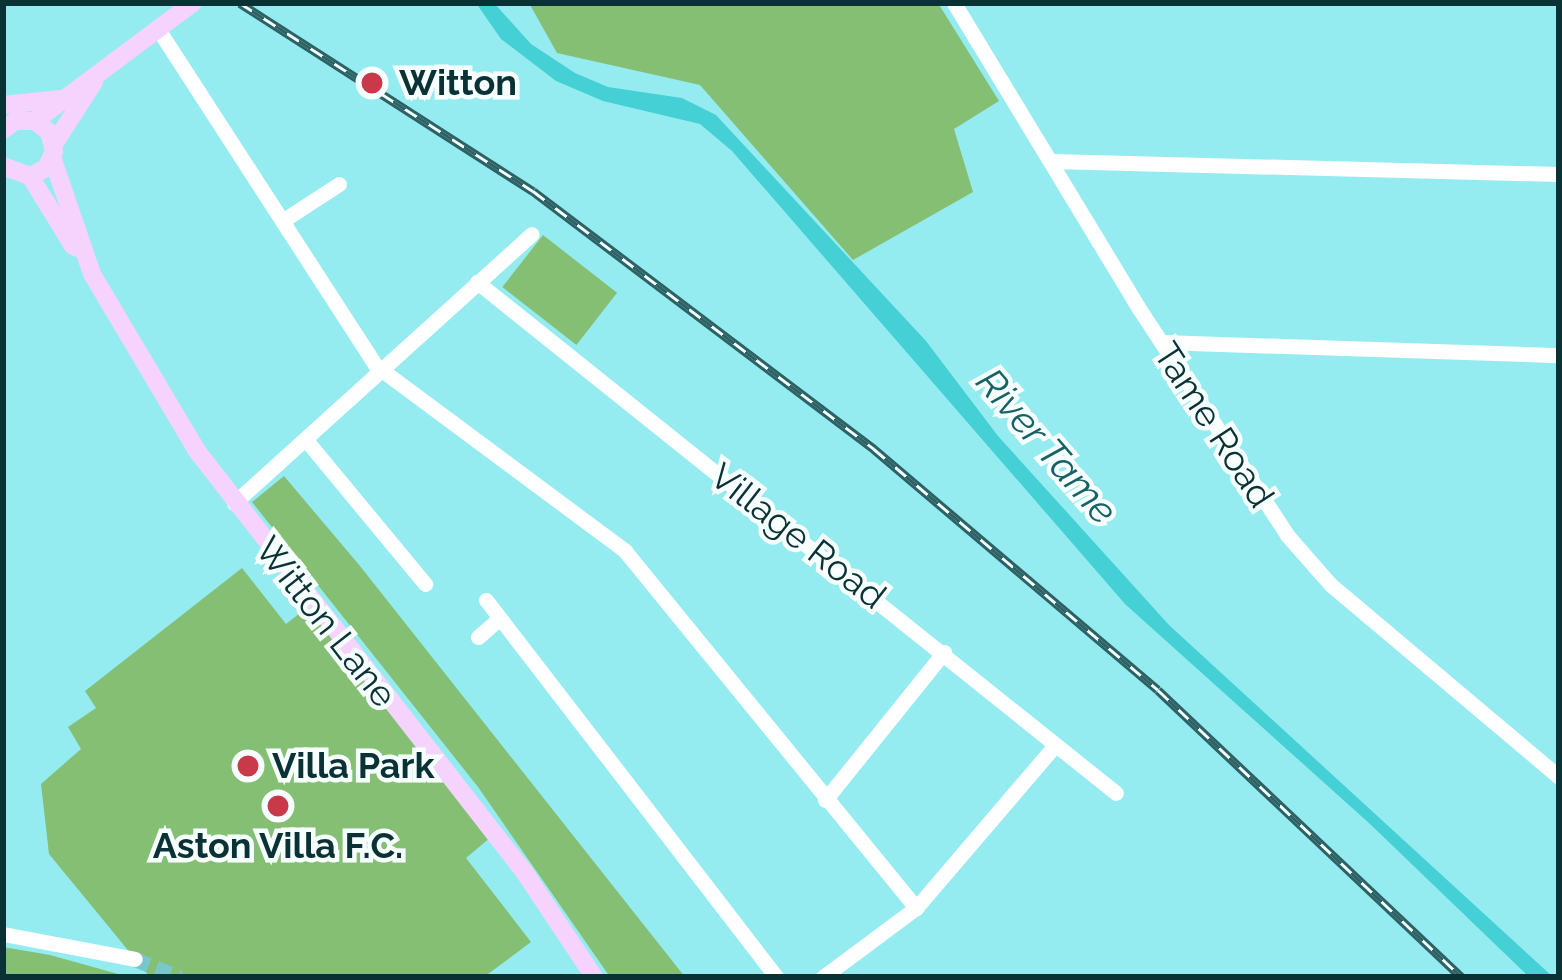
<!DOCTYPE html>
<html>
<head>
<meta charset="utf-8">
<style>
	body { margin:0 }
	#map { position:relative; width:1562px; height:980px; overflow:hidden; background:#95ecf0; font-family:Raleway,sans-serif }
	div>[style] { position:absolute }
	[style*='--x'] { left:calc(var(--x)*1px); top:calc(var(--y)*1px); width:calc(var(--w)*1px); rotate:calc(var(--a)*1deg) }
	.green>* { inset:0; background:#84bf74; transform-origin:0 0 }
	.water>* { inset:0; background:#45d0d6 }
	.minor-tunnel>* { height:15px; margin-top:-7.5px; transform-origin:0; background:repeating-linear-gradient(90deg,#79c7ca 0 15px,transparent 0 23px) }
	.minor>* { height:15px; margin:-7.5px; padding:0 7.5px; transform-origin:7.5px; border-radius:7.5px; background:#fff }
	.major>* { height:18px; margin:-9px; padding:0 9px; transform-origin:9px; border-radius:9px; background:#f5d3fd }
	.rail>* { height:9px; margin-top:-4.5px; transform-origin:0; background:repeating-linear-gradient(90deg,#f6fefe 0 14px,#2e6164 0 28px); box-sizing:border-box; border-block:3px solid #2e6164 }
	.dots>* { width:33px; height:33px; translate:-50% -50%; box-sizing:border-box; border:6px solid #f6fefe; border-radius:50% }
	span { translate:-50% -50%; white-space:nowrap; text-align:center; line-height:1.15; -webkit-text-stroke:9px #f6fefe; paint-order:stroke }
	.poi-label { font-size:36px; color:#0a3133; font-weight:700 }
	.left { translate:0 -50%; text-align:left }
	.street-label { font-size:36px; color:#0a3133 }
	.water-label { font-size:39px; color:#166265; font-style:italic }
	.frame { position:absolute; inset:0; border:6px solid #0a3133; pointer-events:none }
</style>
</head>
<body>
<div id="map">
	<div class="green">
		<div style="clip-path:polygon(529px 3px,938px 3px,999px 101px,954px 129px,973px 192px,853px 260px,700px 85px,557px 53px)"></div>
		<div style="left:543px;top:235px;width:94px;height:66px;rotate:38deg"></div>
		<div style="clip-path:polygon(284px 476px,360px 566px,685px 977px,610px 977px,478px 787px,252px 502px)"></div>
		<div style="clip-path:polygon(242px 568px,286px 624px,309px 606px,491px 837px,466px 858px,531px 942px,484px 977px,150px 977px,49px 854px,41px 784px,81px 749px,68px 727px,96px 708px,85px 691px)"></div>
		<div style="clip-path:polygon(3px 947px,50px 955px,129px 977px,3px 977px)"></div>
	</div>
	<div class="water">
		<div style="clip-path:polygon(476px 3px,494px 3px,531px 44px,575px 73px,608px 87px,682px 98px,716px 115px,926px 341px,998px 436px,1169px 625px,1553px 977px,1529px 977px,1370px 824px,1125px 604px,732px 151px,700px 124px,603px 101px,556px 81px,501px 39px)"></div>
	</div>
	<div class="minor-tunnel">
		<div style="--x:135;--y:959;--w:48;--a:22.2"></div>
	</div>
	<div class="minor">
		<div style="--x:954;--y:3;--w:359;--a:58.8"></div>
		<div style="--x:1140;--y:310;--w:269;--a:56.8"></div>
		<div style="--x:1287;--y:535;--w:67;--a:48.7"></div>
		<div style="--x:1331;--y:585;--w:298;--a:40.1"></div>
		<div style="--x:158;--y:29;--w:400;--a:57.1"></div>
		<div style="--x:375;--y:365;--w:312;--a:36.6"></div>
		<div style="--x:625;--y:551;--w:461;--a:50.8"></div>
		<div style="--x:1052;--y:161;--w:507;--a:1.47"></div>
		<div style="--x:282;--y:221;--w:68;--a:-33"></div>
		<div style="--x:477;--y:282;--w:818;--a:38.65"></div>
		<div style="--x:1161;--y:342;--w:398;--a:1.9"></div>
		<div style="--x:306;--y:440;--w:187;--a:50.4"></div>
		<div style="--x:234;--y:503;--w:401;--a:-42.1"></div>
		<div style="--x:486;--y:600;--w:476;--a:52.4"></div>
		<div style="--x:478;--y:637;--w:28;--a:-41"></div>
		<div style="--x:825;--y:800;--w:190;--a:-51.2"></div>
		<div style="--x:3;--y:934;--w:134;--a:10.7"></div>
		<div style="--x:823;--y:977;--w:116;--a:-36.6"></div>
		<div style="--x:916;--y:908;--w:214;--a:-49.5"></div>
	</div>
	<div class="major">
		<div style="--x:3;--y:105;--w:58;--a:-5.9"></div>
		<div style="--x:35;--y:121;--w:197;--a:-36.8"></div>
		<div style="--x:3;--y:130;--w:15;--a:-37"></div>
		<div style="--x:15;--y:121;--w:20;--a:0"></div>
		<div style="--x:35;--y:121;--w:18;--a:38"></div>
		<div style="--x:49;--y:132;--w:20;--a:75"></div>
		<div style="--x:54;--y:151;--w:19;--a:115"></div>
		<div style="--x:46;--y:168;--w:18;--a:153"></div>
		<div style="--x:30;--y:176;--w:29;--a:-160"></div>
		<div style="--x:54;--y:144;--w:74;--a:-57.2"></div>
		<div style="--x:52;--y:157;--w:124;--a:71.1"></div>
		<div style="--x:92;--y:274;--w:206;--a:59.3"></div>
		<div style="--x:197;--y:451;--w:534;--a:52.14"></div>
		<div style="--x:525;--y:873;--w:125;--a:56.4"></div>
		<div style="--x:30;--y:176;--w:82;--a:58.4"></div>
		<div style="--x:73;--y:246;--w:11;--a:22"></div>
	</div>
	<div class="rail">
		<div style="--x:240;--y:3;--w:348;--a:32.7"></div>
		<div style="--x:533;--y:191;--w:428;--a:37.1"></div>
		<div style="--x:874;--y:449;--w:372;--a:40.3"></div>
		<div style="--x:1158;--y:690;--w:417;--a:43.4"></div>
	</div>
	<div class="dots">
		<div style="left:372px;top:83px;background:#ca3949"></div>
		<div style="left:248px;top:766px;background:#ca3949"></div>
		<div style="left:278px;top:806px;background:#ca3949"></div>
	</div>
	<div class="poi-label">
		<span class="left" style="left:399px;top:83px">Witton</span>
		<span class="left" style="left:272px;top:766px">Villa Park</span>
		<span style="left:278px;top:846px">Aston Villa F.C.</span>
	</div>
	<div class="street-label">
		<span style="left:1214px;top:425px;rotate:57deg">Tame Road</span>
		<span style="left:798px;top:536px;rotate:38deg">Village Road</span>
		<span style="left:326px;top:622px;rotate:52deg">Witton Lane</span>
	</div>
	<div class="water-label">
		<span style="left:1047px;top:446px;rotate:49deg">River Tame</span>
	</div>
	<div class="frame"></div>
</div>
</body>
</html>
